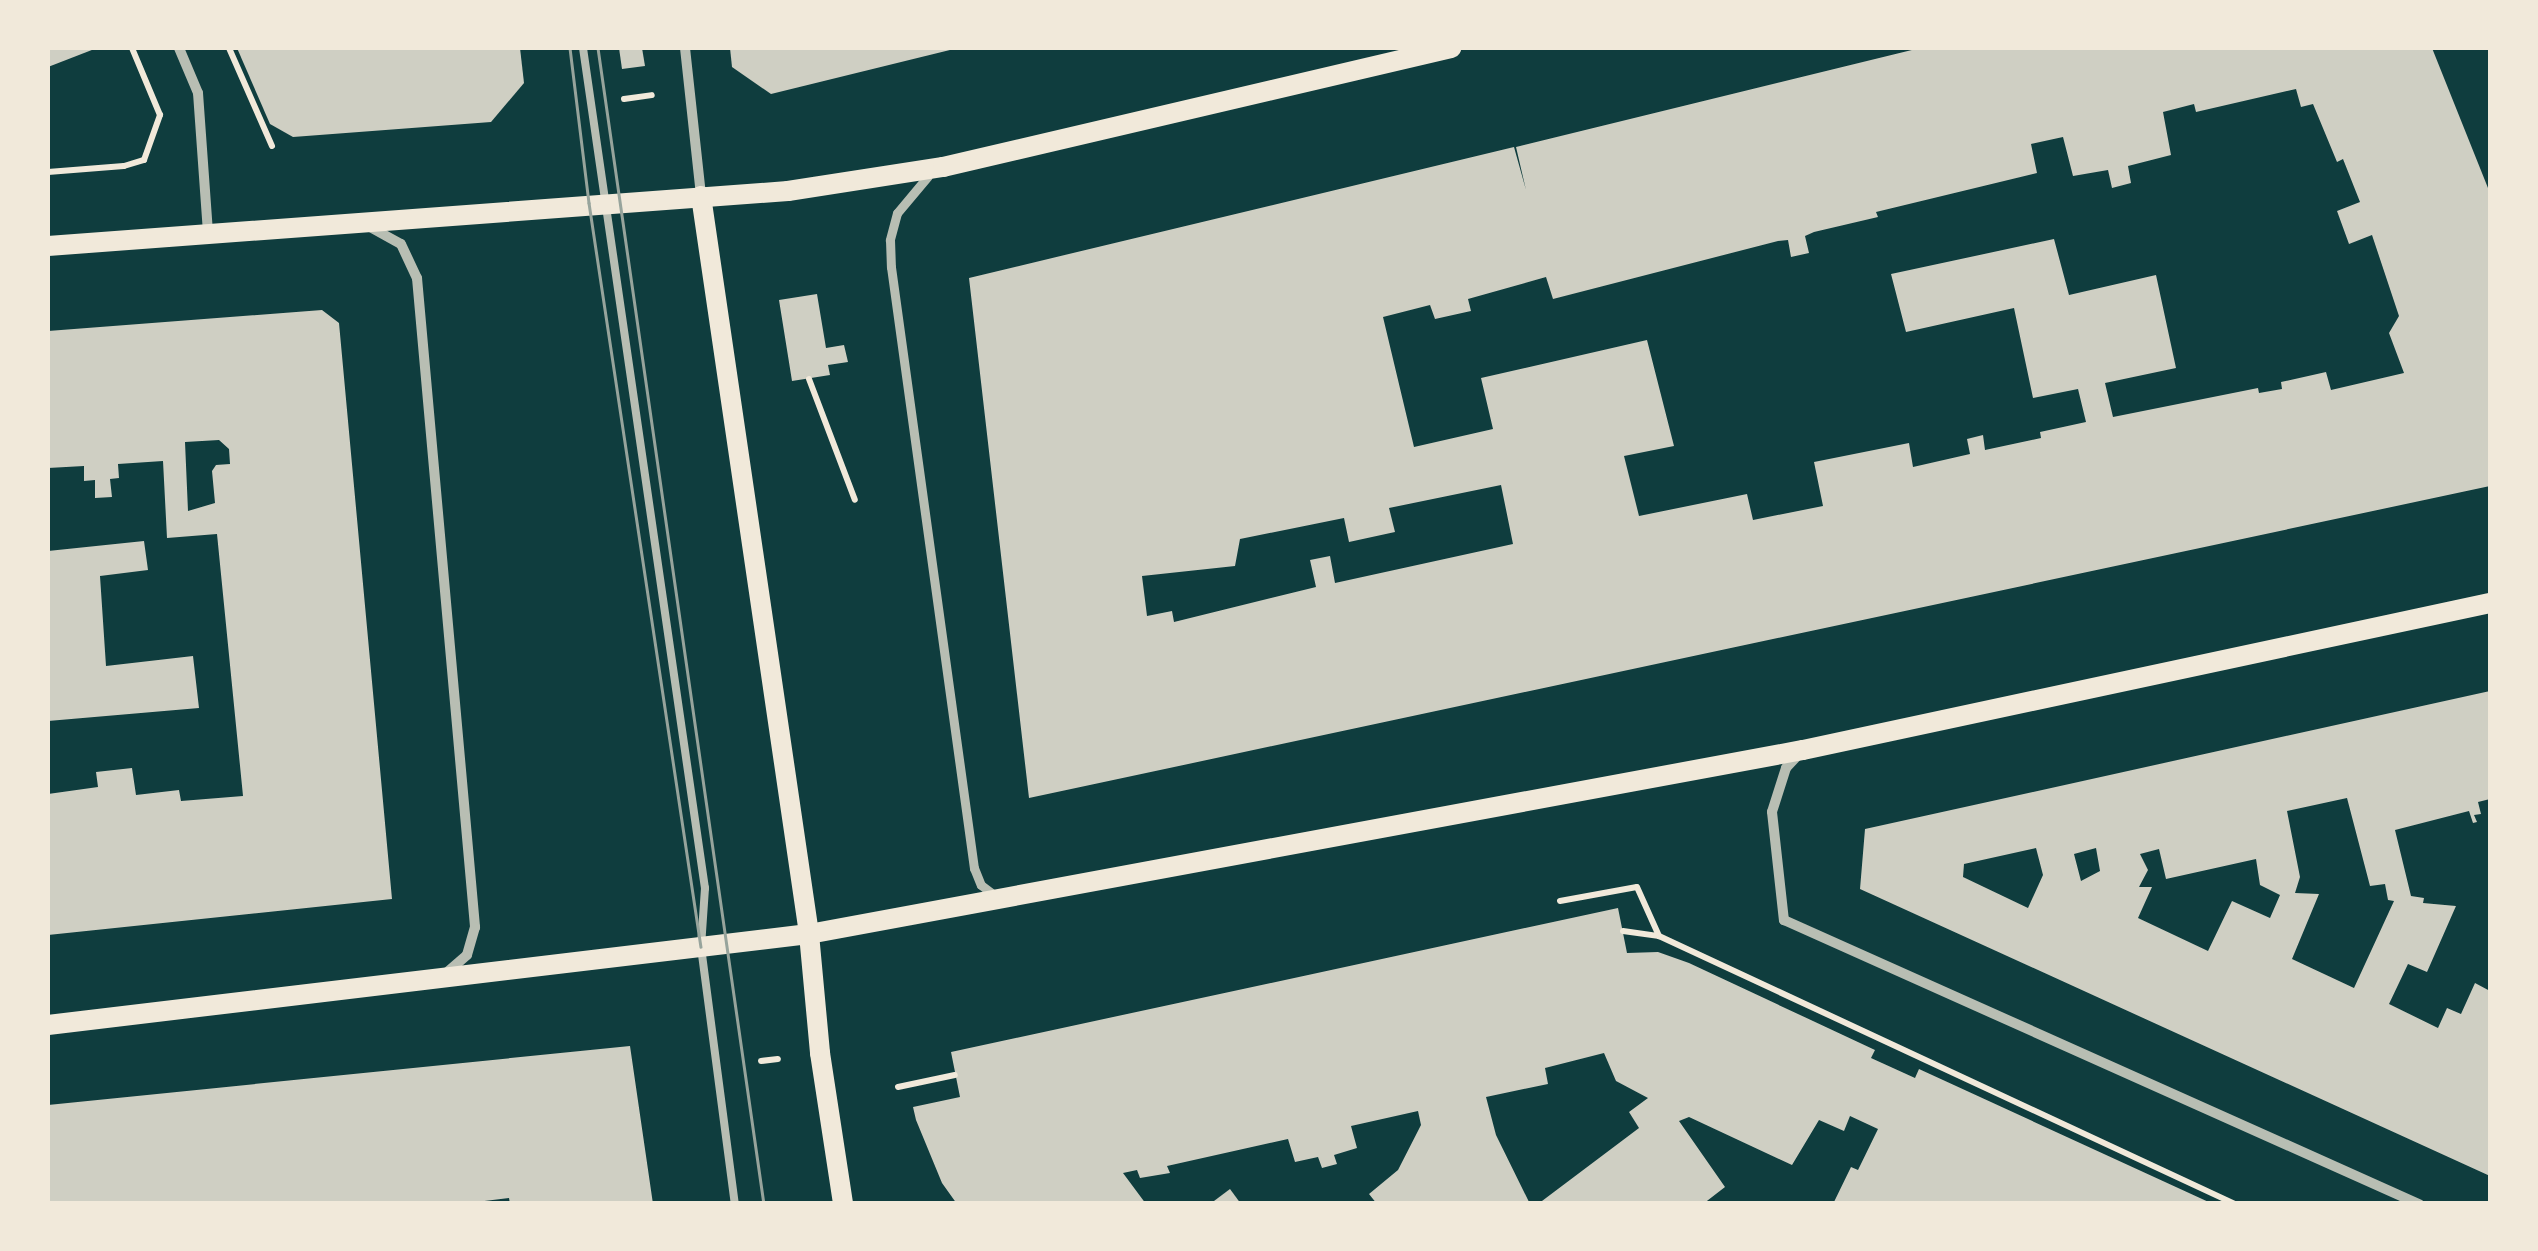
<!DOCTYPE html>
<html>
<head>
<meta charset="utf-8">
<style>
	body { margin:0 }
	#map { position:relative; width:2538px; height:1251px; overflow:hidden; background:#0f3d3e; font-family:Ubuntu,sans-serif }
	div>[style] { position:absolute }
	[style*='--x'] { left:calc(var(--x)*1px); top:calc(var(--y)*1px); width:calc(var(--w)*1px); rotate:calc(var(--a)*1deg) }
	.building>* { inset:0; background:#cfcfc3 }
	.path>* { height:6px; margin:-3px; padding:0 3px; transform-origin:3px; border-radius:3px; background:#f1e9da }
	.service>* { height:8px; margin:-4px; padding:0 4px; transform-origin:4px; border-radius:4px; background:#b8beb3 }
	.pedestrian>* { height:9px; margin:-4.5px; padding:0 4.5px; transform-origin:4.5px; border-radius:4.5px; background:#b8beb3 }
	.minor>* { height:10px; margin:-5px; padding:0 5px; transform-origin:5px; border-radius:5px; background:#b8beb3 }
	.secondary>* { height:20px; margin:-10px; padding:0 10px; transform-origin:10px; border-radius:10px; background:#f1e9da }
	.tram>* { height:2.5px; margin:-1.25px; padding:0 1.25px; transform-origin:1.25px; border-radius:1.25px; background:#97a49c }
	span { translate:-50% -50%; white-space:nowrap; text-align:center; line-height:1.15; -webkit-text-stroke:10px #f1e9da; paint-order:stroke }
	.frame { position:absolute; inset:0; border:50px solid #f1e9da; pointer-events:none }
</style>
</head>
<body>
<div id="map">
	<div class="building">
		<div style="clip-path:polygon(48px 48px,97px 48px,48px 67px)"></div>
		<div style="clip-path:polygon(237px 48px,520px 48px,524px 83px,491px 122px,293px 137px,270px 124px)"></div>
		<div style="clip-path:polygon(619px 48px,642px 48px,645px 66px,622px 69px)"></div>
		<div style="clip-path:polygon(730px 48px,954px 48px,954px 49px,771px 94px,732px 67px)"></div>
		<div style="clip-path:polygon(evenodd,1920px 48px,2432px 48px,2490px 193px,2490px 486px,1029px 798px,969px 278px,1514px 147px,1526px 190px,1516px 147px,1920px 48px,2296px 89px,2301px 107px,2313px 104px,2337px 162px,2343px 159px,2360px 202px,2337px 211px,2349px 244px,2372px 235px,2399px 316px,2389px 333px,2404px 373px,2331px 390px,2326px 372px,2281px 382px,2282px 389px,2259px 393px,2258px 388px,2113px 417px,2105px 383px,2176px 368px,2156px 275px,2069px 295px,2054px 239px,1891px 274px,1906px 332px,2014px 308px,2033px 398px,2078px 389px,2086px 422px,2040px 432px,2041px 438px,1985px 450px,1983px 435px,1967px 439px,1970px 454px,1913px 467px,1909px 443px,1814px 462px,1823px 506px,1753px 520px,1747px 494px,1639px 516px,1624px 456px,1674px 446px,1647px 340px,1481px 378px,1493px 429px,1414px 447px,1383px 317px,1430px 305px,1435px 319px,1471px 311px,1468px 299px,1546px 277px,1553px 299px,1778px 241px,1788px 240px,1791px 257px,1809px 253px,1805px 236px,1814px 232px,1878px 217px,1876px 212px,2037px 173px,2031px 144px,2063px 137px,2073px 176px,2108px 170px,2112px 188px,2131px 183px,2128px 166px,2171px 155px,2163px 112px,2194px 104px,2196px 112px,2296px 89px,1920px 48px,1501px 485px,1513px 544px,1335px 583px,1330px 556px,1310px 560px,1316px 587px,1174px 622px,1172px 611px,1147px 616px,1142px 576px,1235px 566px,1240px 539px,1344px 518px,1349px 542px,1395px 532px,1389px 508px,1501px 485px)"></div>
		<div style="clip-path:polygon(817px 294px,826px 348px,844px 345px,848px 362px,828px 365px,830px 375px,792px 381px,779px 300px)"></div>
		<div style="clip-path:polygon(evenodd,322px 310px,339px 323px,392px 899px,48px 935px,48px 794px,98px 787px,96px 772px,132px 768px,136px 795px,179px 790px,181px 801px,243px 796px,217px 534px,167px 538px,163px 461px,118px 464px,119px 478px,110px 479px,112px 497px,95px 498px,95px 480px,84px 481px,84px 466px,48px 468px,48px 331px,322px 310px,219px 440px,229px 449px,230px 464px,216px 465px,212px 471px,215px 503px,188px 511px,185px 442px,219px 440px)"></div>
		<div style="clip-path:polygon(144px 541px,148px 570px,100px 576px,106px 666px,193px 656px,199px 708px,48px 721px,48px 551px)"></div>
		<div style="clip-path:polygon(evenodd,2490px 691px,2490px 799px,2478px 802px,2481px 814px,2474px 815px,2477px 822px,2473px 823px,2469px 811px,2395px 830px,2411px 896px,2424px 898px,2423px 903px,2456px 906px,2427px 972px,2408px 964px,2389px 1004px,2438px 1028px,2447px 1008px,2461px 1014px,2475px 983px,2490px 991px,2490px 1176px,1860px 889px,1865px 829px,2490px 691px,2347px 798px,2370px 886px,2385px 884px,2388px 900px,2394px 901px,2354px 988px,2292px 959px,2319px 894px,2295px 893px,2300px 877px,2287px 811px,2347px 798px,2490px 691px,2036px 848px,2043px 875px,2028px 908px,1963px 877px,1964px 864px,2036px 848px,2490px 691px,2096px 848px,2100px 871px,2081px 881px,2074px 854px,2096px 848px,2490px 691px,2159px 849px,2166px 879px,2256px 859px,2260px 885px,2280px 895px,2270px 918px,2232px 901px,2208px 951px,2138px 918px,2152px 887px,2139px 887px,2148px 870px,2140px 854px,2159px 849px)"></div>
		<div style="clip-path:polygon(1618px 908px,1627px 953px,1658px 952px,1689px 963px,1875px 1050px,1871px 1058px,1915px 1078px,1919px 1069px,2213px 1204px,1833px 1204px,1851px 1167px,1858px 1170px,1878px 1129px,1850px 1116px,1844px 1131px,1819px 1120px,1792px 1165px,1689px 1117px,1679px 1121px,1725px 1187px,1703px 1204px,1538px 1204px,1639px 1128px,1629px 1112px,1648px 1098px,1616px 1081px,1604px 1053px,1545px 1068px,1548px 1084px,1486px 1097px,1496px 1135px,1530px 1204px,1377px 1204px,1369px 1194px,1398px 1170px,1421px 1125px,1418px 1111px,1351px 1126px,1357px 1148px,1334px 1155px,1337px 1164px,1322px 1168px,1318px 1157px,1295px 1162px,1288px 1139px,1167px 1166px,1170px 1173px,1140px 1178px,1137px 1170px,1123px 1173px,1146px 1204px,957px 1204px,942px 1183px,916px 1120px,913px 1107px,960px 1097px,951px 1052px)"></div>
		<div style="clip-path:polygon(630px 1046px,653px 1204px,510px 1204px,509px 1198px,460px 1204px,48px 1204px,48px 1105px)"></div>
		<div style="clip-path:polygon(1230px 1189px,1241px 1204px,1210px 1204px)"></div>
	</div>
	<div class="path">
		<div style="--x:229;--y:48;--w:107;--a:66.3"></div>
		<div style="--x:624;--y:99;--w:28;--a:-8"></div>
		<div style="--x:48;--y:172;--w:76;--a:-4.5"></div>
		<div style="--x:124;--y:166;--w:21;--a:-17"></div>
		<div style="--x:144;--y:160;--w:48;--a:-70.4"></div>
		<div style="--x:160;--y:115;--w:73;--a:-112.7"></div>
		<div style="--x:809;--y:379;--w:129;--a:69.2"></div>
		<div style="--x:1560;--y:901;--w:78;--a:-10.3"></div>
		<div style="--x:1637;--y:887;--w:54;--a:65.8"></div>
		<div style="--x:1659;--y:936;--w:635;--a:24.95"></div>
		<div style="--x:1623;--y:931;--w:35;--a:8"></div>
		<div style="--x:761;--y:1061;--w:17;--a:-7"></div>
		<div style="--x:898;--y:1087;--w:58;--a:-11.9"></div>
	</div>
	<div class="service">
		<div style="--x:583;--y:48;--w:849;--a:81.74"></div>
		<div style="--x:705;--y:888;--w:59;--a:93.9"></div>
		<div style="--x:701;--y:947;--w:259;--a:82.5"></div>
	</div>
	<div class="pedestrian">
		<div style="--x:928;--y:176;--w:48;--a:130"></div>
		<div style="--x:897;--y:213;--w:28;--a:105"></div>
		<div style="--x:890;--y:240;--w:27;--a:88"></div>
		<div style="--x:891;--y:267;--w:607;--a:82.14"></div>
		<div style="--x:974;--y:868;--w:18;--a:68"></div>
		<div style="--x:981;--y:885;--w:20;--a:37"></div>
	</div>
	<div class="minor">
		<div style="--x:179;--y:48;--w:49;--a:67.1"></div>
		<div style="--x:198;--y:93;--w:140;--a:85.9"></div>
		<div style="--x:685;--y:48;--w:149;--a:83.8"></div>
		<div style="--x:370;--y:227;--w:35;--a:29"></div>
		<div style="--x:401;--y:244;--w:38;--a:65"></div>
		<div style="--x:417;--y:278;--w:652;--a:84.89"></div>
		<div style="--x:475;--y:927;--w:29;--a:106"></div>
		<div style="--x:467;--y:955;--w:28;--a:139"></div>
		<div style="--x:1799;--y:754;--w:19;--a:133"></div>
		<div style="--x:1786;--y:768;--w:46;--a:107.7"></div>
		<div style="--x:1772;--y:812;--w:109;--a:83.7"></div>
		<div style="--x:1784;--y:920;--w:696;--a:24.1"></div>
	</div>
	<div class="secondary">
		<div style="--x:701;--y:196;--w:746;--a:81.67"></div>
		<div style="--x:809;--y:934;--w:120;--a:84.7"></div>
		<div style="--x:820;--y:1053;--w:153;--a:81.3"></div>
		<div style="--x:48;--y:246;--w:742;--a:-4.25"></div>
		<div style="--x:788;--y:191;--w:157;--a:-8.8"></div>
		<div style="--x:943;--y:167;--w:522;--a:-13.18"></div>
		<div style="--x:48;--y:1025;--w:766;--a:-6.82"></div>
		<div style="--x:809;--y:934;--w:1011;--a:-10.49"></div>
		<div style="--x:1803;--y:750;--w:703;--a:-12.08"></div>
	</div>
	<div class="tram">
		<div style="--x:570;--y:48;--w:156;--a:83"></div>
		<div style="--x:589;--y:203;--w:752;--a:81.44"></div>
		<div style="--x:598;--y:48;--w:1168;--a:81.83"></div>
	</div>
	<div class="frame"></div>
</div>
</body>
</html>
